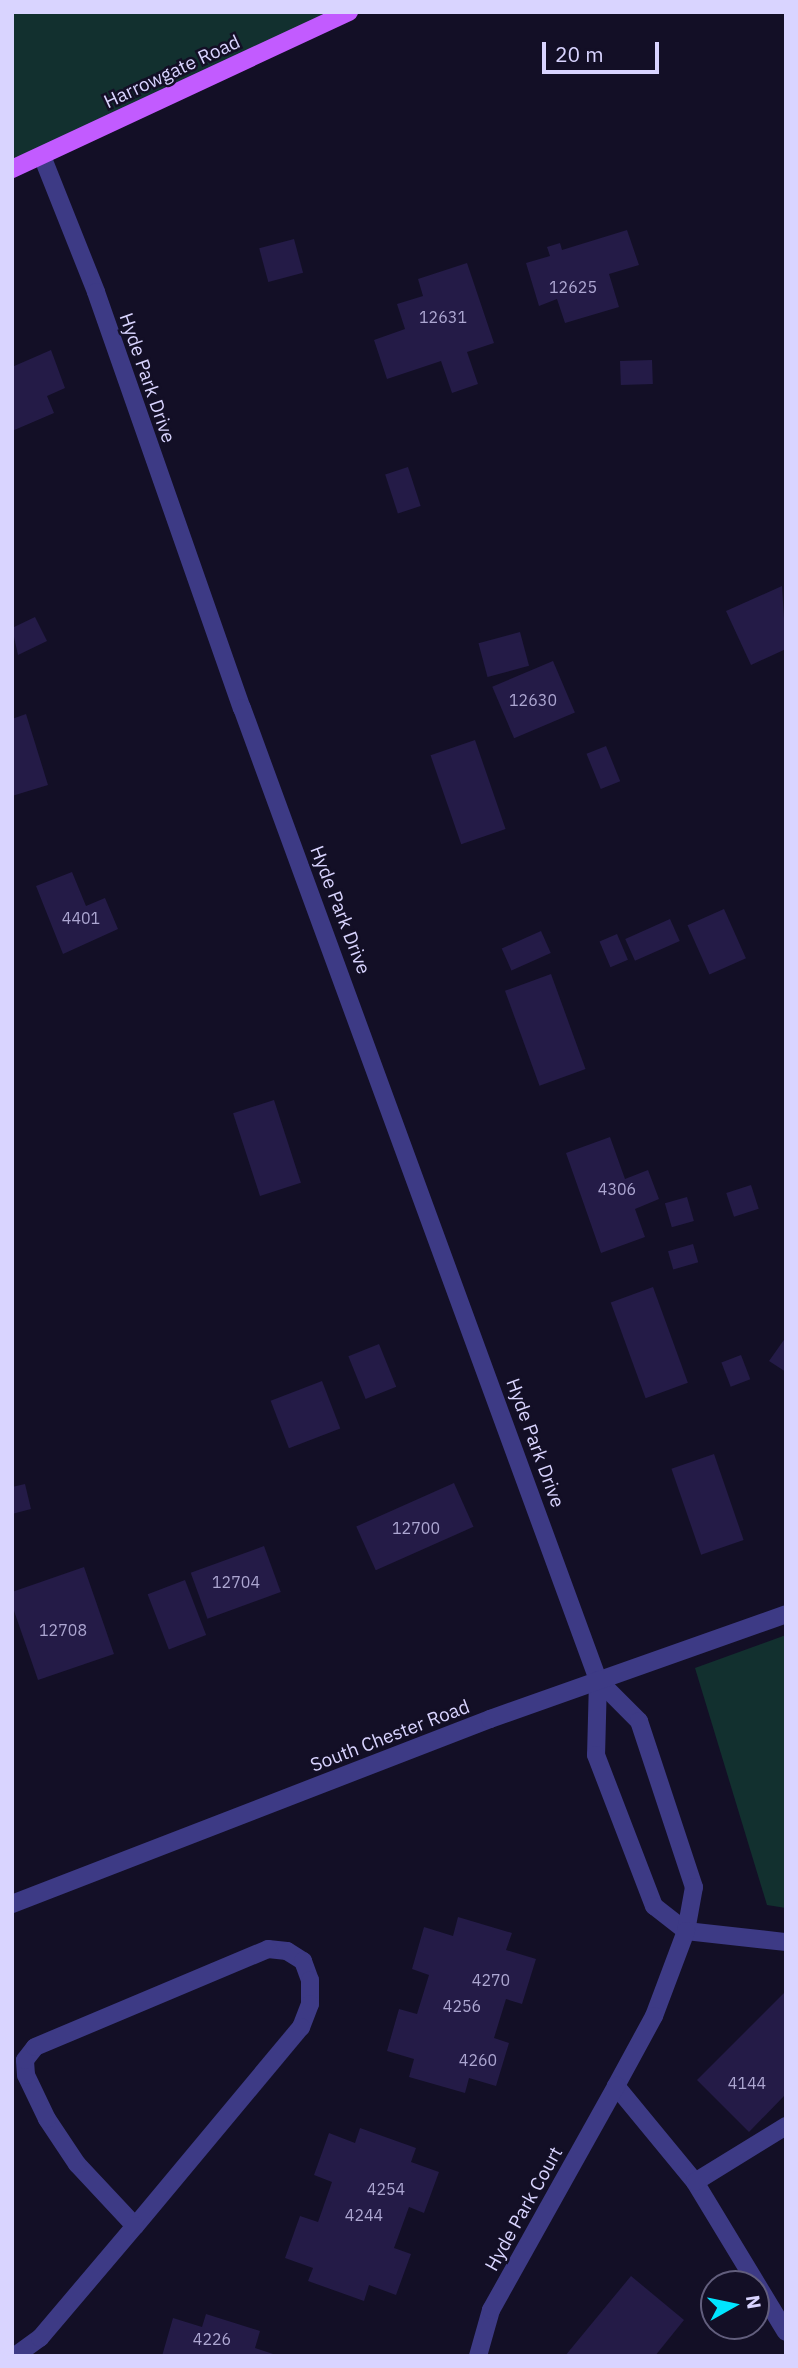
<!DOCTYPE html>
<html>
<head>
<meta charset="utf-8">
<style>
	body { margin:0 }
	#map { position:relative; width:798px; height:2368px; overflow:hidden; background:#130f26; font-family:"IBM Plex Sans",sans-serif }
	div>[style] { position:absolute }
	[style*='--x'] { left:calc(var(--x)*1px); top:calc(var(--y)*1px); width:calc(var(--w)*1px); rotate:calc(var(--a)*1deg) }
	.green>* { inset:0; background:#12302f }
	.building>* { inset:0; background:#241b47; transform-origin:0 0 }
	.minor>* { height:18px; margin:-9px; padding:0 9px; transform-origin:9px; border-radius:9px; background:#3d3a85 }
	.major>* { height:18px; margin:-9px; padding:0 9px; transform-origin:9px; border-radius:9px; background:#c25bff }
	span { translate:-50% -50%; white-space:nowrap; text-align:center; line-height:1.15; -webkit-text-stroke:5px #130f26; paint-order:stroke }
	.number-label { font-size:16px; color:#aca6d1 }
	.number-label span { -webkit-text-stroke-width:0 }
	.street-label { font-size:19px; color:#d9d4ff }
	.frame { position:absolute; inset:0; border:14px solid #d9d4ff; pointer-events:none }
	.north { position:absolute; left:700px; top:2270px; width:70px; height:70px; box-sizing:border-box; background:#130f26; border:2px solid #625e7d; border-radius:50%; rotate:81deg; font-size:19px; font-weight:700; line-height:28px; text-align:center; color:#d9d4ff }
	.north::after { content:''; display:block; margin:auto; width:24px; height:32px; background:#00e5ff; clip-path:polygon(50% 0,100% 100%,50% 72%,0 100%) }
	.scale { position:absolute; left:542px; top:42px; width:117px; height:32px; box-sizing:border-box; border:4px solid #d9d4ff; border-top:0; padding-left:9px; font-size:21px; line-height:24px; white-space:nowrap; color:#d9d4ff; -webkit-text-stroke:5px #130f26; paint-order:stroke }
</style>
</head>
<body>
<div id="map">
	<div class="green">
		<div style="clip-path:polygon(12px 12px,344px 12px,12px 165px)"></div>
		<div style="clip-path:polygon(786px 1635px,786px 1908px,767px 1905px,695px 1668px)"></div>
	</div>
	<div class="building">
		<div style="clip-path:polygon(627px 230px,639px 265px,609px 274px,619px 307px,565px 323px,557px 299px,539px 306px,526px 263px,550px 256px,547px 247px,560px 243px,562px 250px)"></div>
		<div style="left:294px;top:239px;width:35px;height:36px;rotate:75deg"></div>
		<div style="clip-path:polygon(467px 263px,494px 343px,467px 352px,478px 384px,452px 393px,441px 361px,387px 379px,374px 340px,405px 329px,397px 304px,423px 296px,418px 279px)"></div>
		<div style="clip-path:polygon(51px 350px,65px 388px,47px 396px,54px 413px,12px 431px,12px 367px)"></div>
		<div style="left:652px;top:360px;width:24px;height:32px;rotate:88deg"></div>
		<div style="left:408px;top:467px;width:41px;height:24px;rotate:72deg"></div>
		<div style="clip-path:polygon(782px 586px,786px 649px,751px 665px,726px 611px)"></div>
		<div style="clip-path:polygon(35px 617px,47px 641px,18px 655px,12px 628px)"></div>
		<div style="left:520px;top:632px;width:35px;height:43px;rotate:75deg"></div>
		<div style="left:553px;top:661px;width:56px;height:66px;rotate:67deg"></div>
		<div style="clip-path:polygon(26px 714px,48px 785px,12px 796px,12px 719px)"></div>
		<div style="left:475px;top:740px;width:94px;height:47px;rotate:71deg"></div>
		<div style="left:606px;top:746px;width:38px;height:21px;rotate:68deg"></div>
		<div style="clip-path:polygon(72px 872px,86px 906px,105px 898px,118px 929px,63px 954px,36px 886px)"></div>
		<div style="left:724px;top:909px;width:54px;height:40px;rotate:66deg"></div>
		<div style="left:670px;top:919px;width:24px;height:49px;rotate:66deg"></div>
		<div style="left:541px;top:931px;width:24px;height:43px;rotate:66deg"></div>
		<div style="left:617px;top:934px;width:28px;height:19px;rotate:67deg"></div>
		<div style="left:551px;top:974px;width:101px;height:49px;rotate:70deg"></div>
		<div style="left:274px;top:1100px;width:87px;height:43px;rotate:72deg"></div>
		<div style="clip-path:polygon(610px 1137px,625px 1179px,648px 1170px,659px 1199px,635px 1209px,645px 1237px,601px 1253px,566px 1153px)"></div>
		<div style="left:751px;top:1185px;width:25px;height:26px;rotate:72deg"></div>
		<div style="left:687px;top:1197px;width:25px;height:23px;rotate:74deg"></div>
		<div style="left:693px;top:1244px;width:19px;height:26px;rotate:74deg"></div>
		<div style="left:653px;top:1287px;width:102px;height:45px;rotate:70deg"></div>
		<div style="clip-path:polygon(786px 1337px,786px 1372px,769px 1361px)"></div>
		<div style="left:379px;top:1344px;width:46px;height:33px;rotate:68deg"></div>
		<div style="left:741px;top:1355px;width:26px;height:21px;rotate:69deg"></div>
		<div style="left:322px;top:1381px;width:51px;height:55px;rotate:69deg"></div>
		<div style="left:714px;top:1454px;width:91px;height:45px;rotate:71deg"></div>
		<div style="left:454px;top:1483px;width:48px;height:107px;rotate:66deg"></div>
		<div style="clip-path:polygon(25px 1484px,31px 1509px,12px 1514px,12px 1487px)"></div>
		<div style="left:264px;top:1546px;width:49px;height:78px;rotate:70deg"></div>
		<div style="clip-path:polygon(84px 1567px,114px 1654px,38px 1680px,12px 1605px,12px 1592px)"></div>
		<div style="left:185px;top:1580px;width:59px;height:40px;rotate:69deg"></div>
		<div style="clip-path:polygon(458px 1917px,512px 1933px,506px 1950px,536px 1959px,522px 2004px,506px 1999px,494px 2038px,509px 2043px,496px 2086px,469px 2078px,465px 2093px,409px 2077px,414px 2059px,387px 2051px,399px 2009px,417px 2014px,429px 1975px,412px 1969px,424px 1927px,453px 1936px)"></div>
		<div style="clip-path:polygon(786px 1991px,786px 2094px,749px 2132px,697px 2080px)"></div>
		<div style="clip-path:polygon(360px 2128px,416px 2148px,411px 2162px,439px 2172px,424px 2213px,409px 2207px,394px 2248px,411px 2254px,396px 2295px,369px 2285px,364px 2301px,308px 2281px,313px 2268px,285px 2258px,300px 2216px,318px 2222px,332px 2182px,314px 2175px,329px 2133px,355px 2143px)"></div>
		<div style="clip-path:polygon(631px 2276px,684px 2320px,655px 2356px,565px 2356px)"></div>
		<div style="clip-path:polygon(206px 2314px,260px 2331px,255px 2348px,279px 2356px,162px 2356px,173px 2318px,202px 2327px)"></div>
	</div>
	<div class="minor">
		<div style="--x:42;--y:156;--w:146;--a:68.3"></div>
		<div style="--x:96;--y:292;--w:441;--a:70.7"></div>
		<div style="--x:242;--y:708;--w:1035;--a:69.88"></div>
		<div style="--x:598;--y:1680;--w:75;--a:91.5"></div>
		<div style="--x:596;--y:1755;--w:162;--a:69"></div>
		<div style="--x:654;--y:1906;--w:41;--a:38"></div>
		<div style="--x:686;--y:1931;--w:101;--a:6.3"></div>
		<div style="--x:598;--y:1680;--w:58;--a:45"></div>
		<div style="--x:639;--y:1721;--w:175;--a:71.7"></div>
		<div style="--x:694;--y:1887;--w:45;--a:100.3"></div>
		<div style="--x:686;--y:1931;--w:91;--a:110.6"></div>
		<div style="--x:654;--y:2016;--w:80;--a:118.5"></div>
		<div style="--x:616;--y:2086;--w:124;--a:50.5"></div>
		<div style="--x:695;--y:2182;--w:175;--a:58.8"></div>
		<div style="--x:12;--y:1904;--w:513;--a:-21.16"></div>
		<div style="--x:490;--y:1719;--w:314;--a:-19.5"></div>
		<div style="--x:268;--y:1949;--w:19;--a:6"></div>
		<div style="--x:287;--y:1951;--w:19;--a:32"></div>
		<div style="--x:303;--y:1961;--w:20;--a:70"></div>
		<div style="--x:310;--y:1980;--w:24;--a:90"></div>
		<div style="--x:310;--y:2004;--w:25;--a:111"></div>
		<div style="--x:301;--y:2027;--w:259;--a:129.8"></div>
		<div style="--x:135;--y:2226;--w:85;--a:-133.1"></div>
		<div style="--x:77;--y:2164;--w:54;--a:-123.7"></div>
		<div style="--x:47;--y:2119;--w:49;--a:-115.5"></div>
		<div style="--x:26;--y:2075;--w:15;--a:-94"></div>
		<div style="--x:25;--y:2060;--w:16;--a:-52"></div>
		<div style="--x:35;--y:2047;--w:253;--a:-22.8"></div>
		<div style="--x:695;--y:2182;--w:107;--a:-31.6"></div>
		<div style="--x:15;--y:2356;--w:31;--a:-36"></div>
		<div style="--x:40;--y:2338;--w:147;--a:-49.7"></div>
		<div style="--x:478;--y:2356;--w:48;--a:-74.2"></div>
		<div style="--x:491;--y:2310;--w:257;--a:-60.8"></div>
	</div>
	<div class="major">
		<div style="--x:12;--y:169;--w:372;--a:-25"></div>
	</div>
	<div class="number-label">
		<span style="left:573px;top:287px">12625</span>
		<span style="left:443px;top:317px">12631</span>
		<span style="left:533px;top:700px">12630</span>
		<span style="left:81px;top:918px">4401</span>
		<span style="left:617px;top:1189px">4306</span>
		<span style="left:416px;top:1528px">12700</span>
		<span style="left:236px;top:1582px">12704</span>
		<span style="left:63px;top:1630px">12708</span>
		<span style="left:491px;top:1980px">4270</span>
		<span style="left:462px;top:2006px">4256</span>
		<span style="left:478px;top:2060px">4260</span>
		<span style="left:747px;top:2083px">4144</span>
		<span style="left:386px;top:2189px">4254</span>
		<span style="left:364px;top:2215px">4244</span>
		<span style="left:212px;top:2339px">4226</span>
	</div>
	<div class="street-label">
		<span style="left:172px;top:72px;rotate:-25deg">Harrowgate Road</span>
		<span style="left:147px;top:378px;rotate:71deg">Hyde Park Drive</span>
		<span style="left:340px;top:910px;rotate:69deg">Hyde Park Drive</span>
		<span style="left:535px;top:1443px;rotate:70deg">Hyde Park Drive</span>
		<span style="left:390px;top:1736px;rotate:-21deg">South Chester Road</span>
		<span style="left:524px;top:2209px;rotate:-61deg">Hyde Park Court</span>
	</div>
	<div class="frame"></div>
	<div class="north">N</div>
	<div class="scale">20 m</div>
</div>
</body>
</html>
